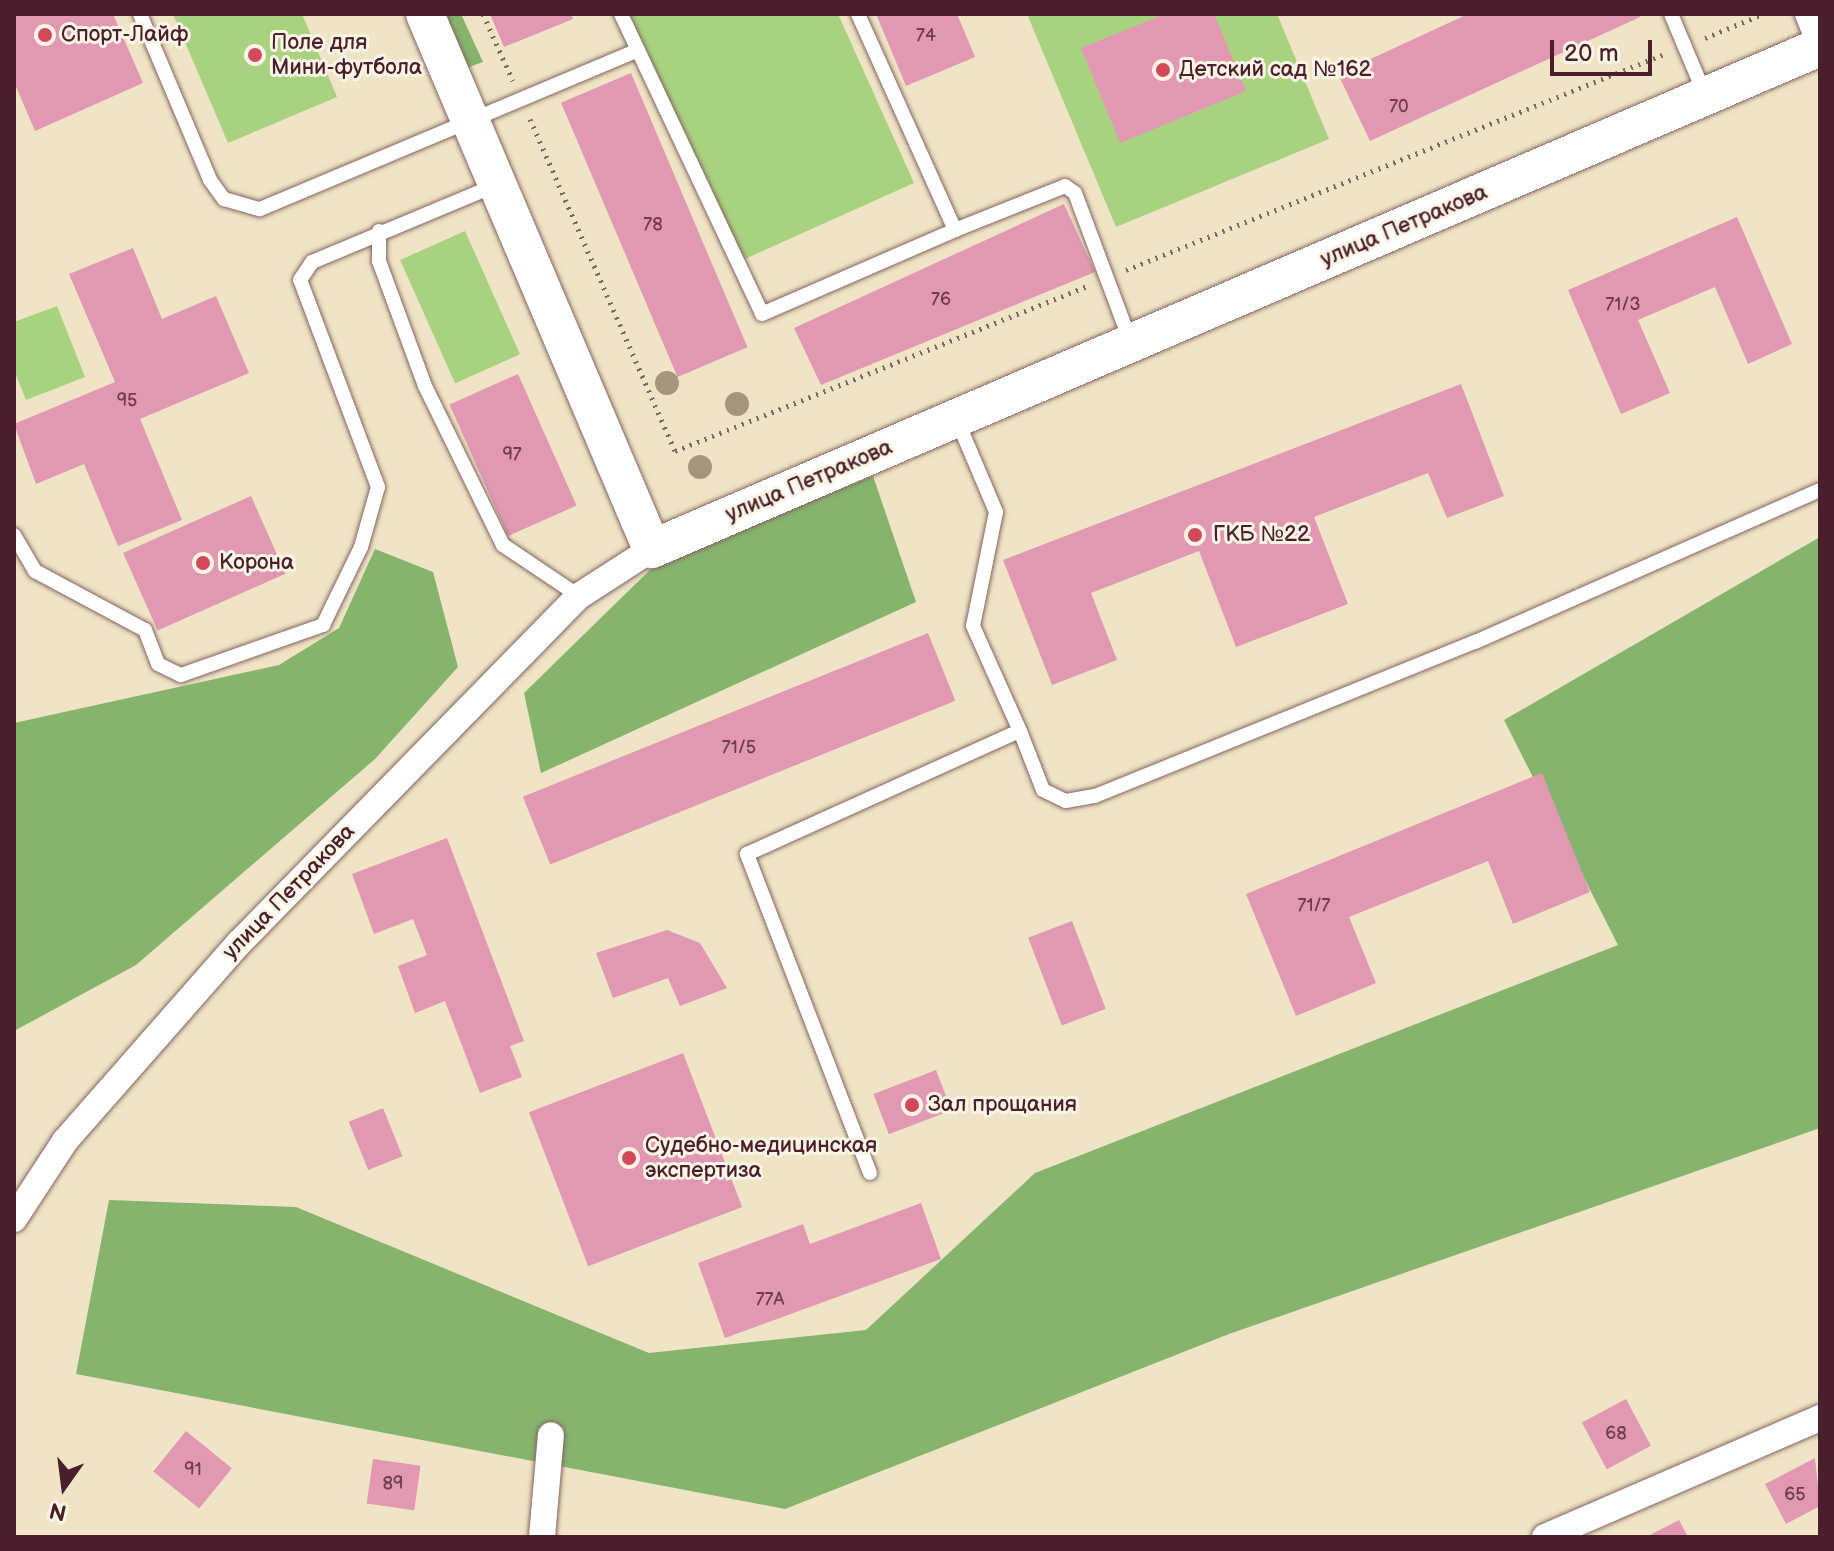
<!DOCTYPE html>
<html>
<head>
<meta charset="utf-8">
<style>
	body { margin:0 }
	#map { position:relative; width:1834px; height:1551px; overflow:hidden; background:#efe4c5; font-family:"Balsamiq Sans",sans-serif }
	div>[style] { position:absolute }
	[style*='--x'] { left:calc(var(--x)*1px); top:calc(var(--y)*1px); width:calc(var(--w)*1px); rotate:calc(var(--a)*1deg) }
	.green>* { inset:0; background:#a8d27e; transform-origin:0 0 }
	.forest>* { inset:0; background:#86b46d }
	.building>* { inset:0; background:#e298b2; transform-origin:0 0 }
	.path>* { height:5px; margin-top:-2.5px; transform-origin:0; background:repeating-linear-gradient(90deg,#846461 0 2px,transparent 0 8px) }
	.roads { filter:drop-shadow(0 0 2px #846461) drop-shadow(0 0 2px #846461) }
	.lane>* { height:14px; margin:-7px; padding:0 7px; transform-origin:7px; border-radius:7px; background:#fff }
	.street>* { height:26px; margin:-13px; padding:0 13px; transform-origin:13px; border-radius:13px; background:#fff }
	.secondary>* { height:38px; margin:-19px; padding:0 19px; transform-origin:19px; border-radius:19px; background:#fff }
	.trees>* { width:24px; height:24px; margin:-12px; border-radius:50%; background:#a4957e }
	.dots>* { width:22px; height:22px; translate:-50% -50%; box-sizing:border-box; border:4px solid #fcf5e5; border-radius:50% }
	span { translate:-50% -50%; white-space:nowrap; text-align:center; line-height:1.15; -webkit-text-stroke:6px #fcf5e5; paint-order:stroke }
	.number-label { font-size:18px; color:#703d4d }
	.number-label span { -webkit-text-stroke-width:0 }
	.poi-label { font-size:22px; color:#4a1f2b }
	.left { translate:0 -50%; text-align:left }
	.street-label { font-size:22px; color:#4a1f2b }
	.frame { position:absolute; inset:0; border:16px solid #4a1f2b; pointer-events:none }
	.north { position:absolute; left:24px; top:1447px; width:80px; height:80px; -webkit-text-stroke:6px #fcf5e5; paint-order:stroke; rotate:194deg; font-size:22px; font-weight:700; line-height:32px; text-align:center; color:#4a1f2b }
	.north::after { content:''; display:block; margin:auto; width:28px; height:36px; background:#4a1f2b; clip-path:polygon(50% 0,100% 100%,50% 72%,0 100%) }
	.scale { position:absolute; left:1550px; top:40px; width:102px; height:36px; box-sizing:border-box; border:4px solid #4a1f2b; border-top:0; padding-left:10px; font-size:24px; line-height:28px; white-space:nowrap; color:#4a1f2b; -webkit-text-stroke:6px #fcf5e5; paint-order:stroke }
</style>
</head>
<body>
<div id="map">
	<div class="green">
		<div style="clip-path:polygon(173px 14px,302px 14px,337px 97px,228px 143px)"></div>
		<div style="clip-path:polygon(626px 14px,838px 14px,914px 183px,738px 262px)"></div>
		<div style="clip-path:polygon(1027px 14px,1277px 14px,1329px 139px,1116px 227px)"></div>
		<div style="left:465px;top:231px;width:135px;height:71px;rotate:66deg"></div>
		<div style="clip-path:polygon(57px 306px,85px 377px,26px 400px,14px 370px,14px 322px)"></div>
	</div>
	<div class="forest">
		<div style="clip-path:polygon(428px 14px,461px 14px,483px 62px,453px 73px)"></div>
		<div style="clip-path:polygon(873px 476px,916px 602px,541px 773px,524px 693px,657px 563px)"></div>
		<div style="clip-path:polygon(1820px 537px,1820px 1128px,1229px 1334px,785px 1509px,76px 1374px,109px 1200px,296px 1207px,649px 1353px,866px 1330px,1035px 1173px,1618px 945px,1504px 720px)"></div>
		<div style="clip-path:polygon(375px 549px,433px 572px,458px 667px,375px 759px,136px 965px,14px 1031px,14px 723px,279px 665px,339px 628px)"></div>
	</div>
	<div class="building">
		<div style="clip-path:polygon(14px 14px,113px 14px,143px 83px,35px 131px,14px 82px)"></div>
		<div style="clip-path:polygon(490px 14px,571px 14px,573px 19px,504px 47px)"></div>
		<div style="clip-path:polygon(876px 14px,957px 14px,975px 57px,906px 86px)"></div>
		<div style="clip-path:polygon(1165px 14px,1214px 14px,1246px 91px,1120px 143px,1081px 48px)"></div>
		<div style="clip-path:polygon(1468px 14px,1639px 14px,1640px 17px,1370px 141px,1338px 74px)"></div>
		<div style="left:631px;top:73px;width:298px;height:76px;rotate:67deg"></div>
		<div style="clip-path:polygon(1064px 204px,1095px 272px,821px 385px,794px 328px)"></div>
		<div style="clip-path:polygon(1737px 217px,1792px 344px,1748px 364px,1715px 287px,1638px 320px,1670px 393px,1621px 414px,1568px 290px)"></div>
		<div style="clip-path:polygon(133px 248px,162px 319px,216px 296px,249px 373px,140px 419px,182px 520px,118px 546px,84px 464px,36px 484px,14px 424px,115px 382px,69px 274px)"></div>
		<div style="left:518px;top:374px;width:144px;height:75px;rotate:66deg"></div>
		<div style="clip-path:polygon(1461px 384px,1504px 496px,1447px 518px,1428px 473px,1314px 517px,1348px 604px,1236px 647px,1199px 551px,1091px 593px,1117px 660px,1052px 685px,1003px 560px)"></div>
		<div style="left:251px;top:496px;width:85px;height:140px;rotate:66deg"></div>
		<div style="left:928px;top:633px;width:73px;height:437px;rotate:68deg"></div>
		<div style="clip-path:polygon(1542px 773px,1590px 892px,1513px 924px,1488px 861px,1349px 917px,1376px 983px,1296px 1016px,1246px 894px)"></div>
		<div style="clip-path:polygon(447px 838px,524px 1041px,510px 1046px,522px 1077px,480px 1093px,445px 1001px,415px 1013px,398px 966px,427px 955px,413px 919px,374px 934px,352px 874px)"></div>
		<div style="left:1072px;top:921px;width:94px;height:47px;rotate:69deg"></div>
		<div style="clip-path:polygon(667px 930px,700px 943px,727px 988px,680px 1006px,668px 978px,613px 998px,596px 953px)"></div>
		<div style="left:683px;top:1053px;width:165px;height:165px;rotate:69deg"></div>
		<div style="left:936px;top:1070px;width:43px;height:67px;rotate:69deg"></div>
		<div style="left:383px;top:1108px;width:52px;height:37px;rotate:68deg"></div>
		<div style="clip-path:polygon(921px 1203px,941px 1259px,725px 1338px,698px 1263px,803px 1224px,810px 1244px)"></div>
		<div style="left:1626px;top:1399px;width:53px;height:50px;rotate:62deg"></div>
		<div style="left:186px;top:1431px;width:59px;height:52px;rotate:39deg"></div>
		<div style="clip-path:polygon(1815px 1458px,1820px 1506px,1786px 1524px,1765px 1484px)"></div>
		<div style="left:373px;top:1459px;width:48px;height:45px;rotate:8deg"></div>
		<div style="clip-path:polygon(1679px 1520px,1688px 1537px,1646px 1537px)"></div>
	</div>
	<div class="path">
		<div style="--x:483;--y:14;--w:73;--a:65.9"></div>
		<div style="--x:1705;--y:38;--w:63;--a:-22.5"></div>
		<div style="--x:530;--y:119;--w:362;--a:66.4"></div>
		<div style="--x:675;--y:451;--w:444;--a:-21.8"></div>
		<div style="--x:1126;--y:270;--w:578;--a:-21.86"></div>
	</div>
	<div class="roads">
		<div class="lane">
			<div style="--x:140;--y:14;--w:180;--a:67.1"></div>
			<div style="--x:210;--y:180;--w:24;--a:54"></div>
			<div style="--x:224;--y:199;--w:37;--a:16"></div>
			<div style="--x:260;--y:209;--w:406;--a:-22.8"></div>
			<div style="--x:621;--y:14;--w:331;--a:64.8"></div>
			<div style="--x:762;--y:314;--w:210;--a:-23.5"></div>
			<div style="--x:955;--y:230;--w:237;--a:-114.2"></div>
			<div style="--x:1671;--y:14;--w:88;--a:67.2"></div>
			<div style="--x:955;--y:230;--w:118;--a:-21.8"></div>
			<div style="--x:1065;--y:186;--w:12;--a:35"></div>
			<div style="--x:1075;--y:193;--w:160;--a:69.5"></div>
			<div style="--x:379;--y:231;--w:30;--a:90"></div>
			<div style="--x:379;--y:261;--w:133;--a:69.8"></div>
			<div style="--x:425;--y:386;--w:177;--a:63.9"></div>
			<div style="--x:503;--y:545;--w:92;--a:33.9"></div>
			<div style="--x:957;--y:420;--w:100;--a:67"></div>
			<div style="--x:996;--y:512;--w:116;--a:101.4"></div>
			<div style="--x:973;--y:626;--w:115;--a:65.9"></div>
			<div style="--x:14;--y:535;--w:42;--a:59.7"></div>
			<div style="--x:35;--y:571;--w:125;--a:28.2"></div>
			<div style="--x:145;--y:630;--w:36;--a:69"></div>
			<div style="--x:158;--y:664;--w:25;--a:26"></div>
			<div style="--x:181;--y:675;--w:151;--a:-19.4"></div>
			<div style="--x:323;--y:625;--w:87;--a:-64"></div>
			<div style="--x:361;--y:547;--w:62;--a:-74.2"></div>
			<div style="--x:378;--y:487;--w:221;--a:-110.6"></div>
			<div style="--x:300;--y:280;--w:22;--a:-56"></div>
			<div style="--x:312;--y:262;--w:199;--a:-22.7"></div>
			<div style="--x:870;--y:1173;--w:342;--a:-111.1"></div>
			<div style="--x:747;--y:854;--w:299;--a:-24.3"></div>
			<div style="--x:1020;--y:731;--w:63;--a:68.7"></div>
			<div style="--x:1043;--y:790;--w:25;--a:26"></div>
			<div style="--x:1066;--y:801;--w:29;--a:-10"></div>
			<div style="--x:1095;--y:796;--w:410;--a:-22.1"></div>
			<div style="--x:1475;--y:642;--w:377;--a:-23.8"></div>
		</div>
		<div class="street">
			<div style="--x:1808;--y:14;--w:32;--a:68"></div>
			<div style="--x:14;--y:1219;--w:93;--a:-56.8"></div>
			<div style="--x:65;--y:1141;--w:265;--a:-48.7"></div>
			<div style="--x:240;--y:942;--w:484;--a:-45.6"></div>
			<div style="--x:579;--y:596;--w:87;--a:-32.8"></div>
			<div style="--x:542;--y:1537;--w:102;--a:-85"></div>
			<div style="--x:1545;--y:1537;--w:300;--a:-23.4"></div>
		</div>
		<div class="secondary">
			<div style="--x:425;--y:14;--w:581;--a:67.01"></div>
			<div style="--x:652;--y:549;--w:1271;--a:-23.26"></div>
		</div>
	</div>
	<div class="trees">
		<div style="left:667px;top:383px"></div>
		<div style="left:737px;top:404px"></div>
		<div style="left:700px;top:467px"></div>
	</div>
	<div class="dots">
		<div style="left:45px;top:35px;background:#d1495b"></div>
		<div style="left:255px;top:55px;background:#d1495b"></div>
		<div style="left:1163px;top:70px;background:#d1495b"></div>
		<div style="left:1195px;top:535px;background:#d1495b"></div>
		<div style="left:203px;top:563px;background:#d1495b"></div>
		<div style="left:912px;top:1105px;background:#d1495b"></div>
		<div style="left:629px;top:1158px;background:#d1495b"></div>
	</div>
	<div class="number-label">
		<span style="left:926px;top:36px">74</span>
		<span style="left:1399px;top:107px">70</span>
		<span style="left:653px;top:225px">78</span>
		<span style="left:941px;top:300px">76</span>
		<span style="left:1623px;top:305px">71/3</span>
		<span style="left:127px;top:401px">95</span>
		<span style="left:512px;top:455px">97</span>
		<span style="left:739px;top:748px">71/5</span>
		<span style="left:1314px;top:906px">71/7</span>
		<span style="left:770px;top:1300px">77А</span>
		<span style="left:1616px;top:1434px">68</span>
		<span style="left:193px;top:1470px">91</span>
		<span style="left:393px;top:1484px">89</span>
		<span style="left:1795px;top:1495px">65</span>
	</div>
	<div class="poi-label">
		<span class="left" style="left:61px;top:35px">Спорт-Лайф</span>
		<span class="left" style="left:271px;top:55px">Поле для<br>Мини-футбола</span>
		<span class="left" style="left:1179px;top:70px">Детский сад №162</span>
		<span class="left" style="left:1213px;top:535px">ГКБ №22</span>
		<span class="left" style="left:219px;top:563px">Корона</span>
		<span class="left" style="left:928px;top:1105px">Зал прощания</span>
		<span class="left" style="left:645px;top:1158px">Судебно-медицинская<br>экспертиза</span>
	</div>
	<div class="street-label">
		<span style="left:1404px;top:226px;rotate:-23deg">улица Петракова</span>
		<span style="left:809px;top:481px;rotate:-23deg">улица Петракова</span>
		<span style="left:289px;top:892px;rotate:-46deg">улица Петракова</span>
	</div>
	<div class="frame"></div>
	<div class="north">N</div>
	<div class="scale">20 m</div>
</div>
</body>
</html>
